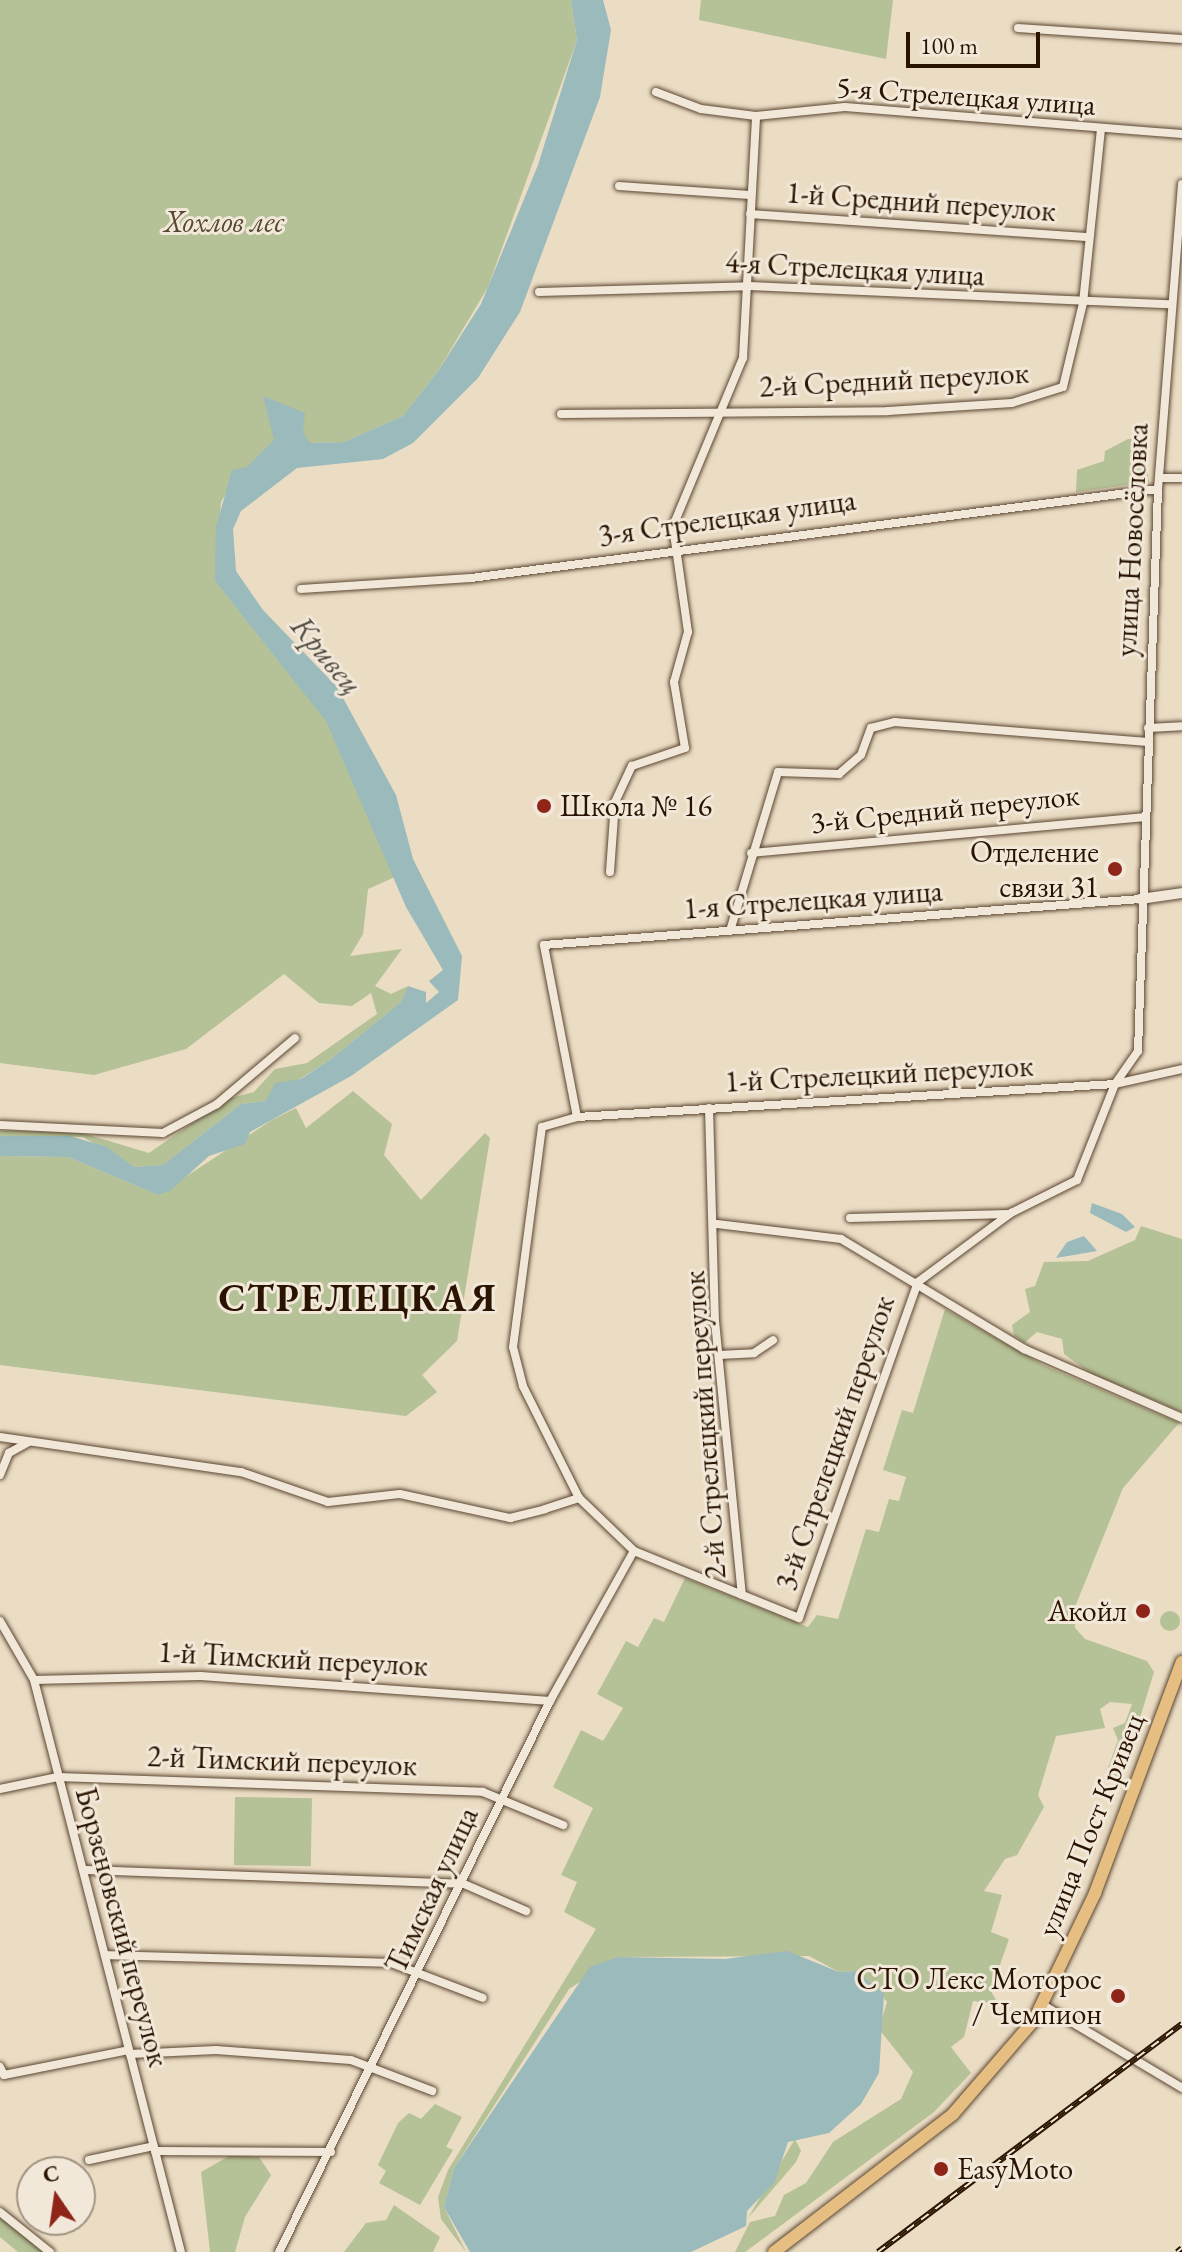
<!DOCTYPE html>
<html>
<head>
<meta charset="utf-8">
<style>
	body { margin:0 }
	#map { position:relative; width:1182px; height:2252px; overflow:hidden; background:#ebdcc4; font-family:"EB Garamond",serif }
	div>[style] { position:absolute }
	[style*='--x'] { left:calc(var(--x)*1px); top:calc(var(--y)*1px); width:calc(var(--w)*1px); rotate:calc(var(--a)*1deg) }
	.green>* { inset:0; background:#b5c196; transform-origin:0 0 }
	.round { border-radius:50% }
	.water>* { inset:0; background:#9ababb }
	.roads { filter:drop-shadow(0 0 2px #5a4631) drop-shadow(0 0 2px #5a4631) }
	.minor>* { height:8px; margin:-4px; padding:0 4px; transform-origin:4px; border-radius:4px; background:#f2e8d9 }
	.tertiary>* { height:10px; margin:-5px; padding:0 5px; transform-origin:5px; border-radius:5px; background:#f2e8d9 }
	.primary>* { height:12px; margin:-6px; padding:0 6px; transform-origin:6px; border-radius:6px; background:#e6be82 }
	.rail>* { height:6px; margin-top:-3px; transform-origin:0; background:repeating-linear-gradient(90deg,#f2e8d9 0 9px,#2a1400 0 18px); box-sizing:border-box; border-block:2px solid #2a1400 }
	.dots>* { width:22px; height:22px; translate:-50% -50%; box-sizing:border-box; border:4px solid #f2e8d9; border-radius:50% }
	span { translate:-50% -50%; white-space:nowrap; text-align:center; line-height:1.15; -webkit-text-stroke:6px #f2e8d9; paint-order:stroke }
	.street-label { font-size:30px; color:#2a1400 }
	.park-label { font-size:30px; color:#54482d; font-style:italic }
	.poi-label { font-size:30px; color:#2a1400 }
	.left { translate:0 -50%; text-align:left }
	.right { translate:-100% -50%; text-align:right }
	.water-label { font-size:32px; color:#514e41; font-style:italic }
	.district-label { font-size:38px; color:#2a1400; font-weight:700; letter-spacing:2px }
	.north { position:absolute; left:16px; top:2156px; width:80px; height:80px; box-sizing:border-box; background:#f2e8d9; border:2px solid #a29382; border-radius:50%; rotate:347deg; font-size:22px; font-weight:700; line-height:32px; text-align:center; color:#2a1400 }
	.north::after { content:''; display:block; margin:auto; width:28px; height:36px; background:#8f2418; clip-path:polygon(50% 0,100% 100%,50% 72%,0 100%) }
	.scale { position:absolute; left:906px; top:32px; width:134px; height:36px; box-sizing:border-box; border:4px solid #2a1400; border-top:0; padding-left:10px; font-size:24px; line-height:28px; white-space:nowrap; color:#2a1400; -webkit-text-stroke:6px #f2e8d9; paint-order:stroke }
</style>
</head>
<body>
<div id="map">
	<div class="green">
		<div style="clip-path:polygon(0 0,571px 0,577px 40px,488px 287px,438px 371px,403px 416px,344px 442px,310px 443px,240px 470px,221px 502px,215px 581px,326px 720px,395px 877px,368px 889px,363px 934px,350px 956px,402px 949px,375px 986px,391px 994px,408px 986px,401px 1002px,331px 1059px,266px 1101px,241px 1104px,163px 1165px,134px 1167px,83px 1137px,0 1136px,0 1131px,79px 1132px,149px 1153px,227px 1099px,254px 1092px,275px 1069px,307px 1063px,377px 1014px,371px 993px,352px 1006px,319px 1003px,284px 974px,186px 1049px,94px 1075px,0 1063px)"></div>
		<div style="clip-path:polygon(701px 0,893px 0,886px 59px,699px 20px)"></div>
		<div style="clip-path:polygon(1143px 438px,1149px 482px,1076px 492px,1077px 470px,1104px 461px,1105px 451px,1128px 439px)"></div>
		<div style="clip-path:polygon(353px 1091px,392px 1124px,384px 1155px,421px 1200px,485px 1133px,490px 1138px,457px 1341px,422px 1375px,437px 1392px,406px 1416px,0 1365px,0 1156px,68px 1157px,158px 1195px,272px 1120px,296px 1108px,306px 1128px)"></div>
		<div style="clip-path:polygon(1141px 1226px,1182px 1239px,1182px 1412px,1090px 1373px,1064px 1354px,1062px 1339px,1037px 1332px,1024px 1343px,1014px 1335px,1012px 1325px,1030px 1312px,1025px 1289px,1035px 1286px,1044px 1262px,1088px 1261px,1135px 1240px)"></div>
		<div style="clip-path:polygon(945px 1309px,1043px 1365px,1179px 1423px,1123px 1488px,1075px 1607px,1075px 1628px,1085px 1639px,1147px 1661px,1154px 1672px,1121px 1780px,1109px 1781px,1106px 1774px,1118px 1740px,1113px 1728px,1125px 1723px,1132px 1704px,1110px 1702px,1100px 1709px,1105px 1728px,1056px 1736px,1038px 1795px,1044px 1807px,1017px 1855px,1005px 1859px,984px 1891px,1002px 1895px,991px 1932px,1009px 1939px,991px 1991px,998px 2004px,973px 2001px,964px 2037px,951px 2047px,971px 2073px,934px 2112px,745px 2252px,735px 2252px,750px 2222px,775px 2216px,784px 2195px,806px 2183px,833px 2142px,901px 2099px,913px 2072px,879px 2029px,887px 2002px,877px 1989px,856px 1971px,839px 1972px,809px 1956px,618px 1957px,569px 1989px,454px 2168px,444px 2207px,466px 2252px,441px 2219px,438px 2197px,448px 2170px,596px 1929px,564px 1912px,577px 1882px,561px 1875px,593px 1808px,553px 1787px,581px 1730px,603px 1741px,623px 1708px,597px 1694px,626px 1641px,638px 1647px,654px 1618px,664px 1622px,685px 1578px,808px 1627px,817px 1615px,838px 1619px,866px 1529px,879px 1532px,889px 1499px,899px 1501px,906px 1477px,883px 1470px,902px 1410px,913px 1413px)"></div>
		<div class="round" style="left:1160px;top:1611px;width:20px;height:20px"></div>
		<div style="left:235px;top:1797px;width:77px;height:68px;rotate:1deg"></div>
		<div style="clip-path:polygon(435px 2104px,462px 2117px,446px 2147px,453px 2150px,420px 2205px,379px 2183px,386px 2171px,378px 2165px,398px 2123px,409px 2113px,421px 2119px)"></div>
		<div style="clip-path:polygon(795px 2139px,801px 2151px,796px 2162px,748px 2218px)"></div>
		<div style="clip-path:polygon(231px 2155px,259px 2157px,271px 2175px,245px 2217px,235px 2252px,210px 2252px,201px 2172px)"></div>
		<div style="clip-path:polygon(394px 2205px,440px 2237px,433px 2252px,344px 2252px,366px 2223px,386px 2220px)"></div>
		<div style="clip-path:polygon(0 2215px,13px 2226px,43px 2252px,18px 2252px,0 2237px)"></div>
	</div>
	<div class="water">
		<div style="clip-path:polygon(571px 0,603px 0,611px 30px,600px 97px,520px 312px,478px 378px,413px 443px,383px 459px,297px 468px,241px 511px,233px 529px,236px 571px,263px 610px,337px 687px,396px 795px,413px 859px,462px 956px,458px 1000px,351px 1076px,250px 1132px,245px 1144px,209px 1156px,170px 1191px,158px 1195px,68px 1157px,0 1156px,0 1136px,70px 1136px,107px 1147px,134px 1167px,163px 1165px,241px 1104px,266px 1101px,275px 1083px,301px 1079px,331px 1059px,401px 1002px,408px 986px,426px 992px,426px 1003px,439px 992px,429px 981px,443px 970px,406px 907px,326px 721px,215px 581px,216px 527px,232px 470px,247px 467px,274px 440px,263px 396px,305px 413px,303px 433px,310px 443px,344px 442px,403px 416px,438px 371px,481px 304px,538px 165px,577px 40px)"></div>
		<div style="clip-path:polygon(1092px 1203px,1122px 1214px,1135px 1227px,1126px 1232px,1090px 1213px)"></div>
		<div style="clip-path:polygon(1084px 1236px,1097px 1251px,1056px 1258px,1067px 1242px)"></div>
		<div style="clip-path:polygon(787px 1951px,839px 1972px,856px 1971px,884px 1994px,879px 2073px,861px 2104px,829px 2133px,788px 2142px,774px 2183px,747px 2211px,746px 2226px,691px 2252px,470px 2252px,444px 2207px,454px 2168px,590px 1967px,618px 1957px,725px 1959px)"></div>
	</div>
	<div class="roads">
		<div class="minor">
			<div style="--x:1018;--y:28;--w:164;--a:3.8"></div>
			<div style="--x:656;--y:92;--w:48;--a:20.7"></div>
			<div style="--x:701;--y:109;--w:55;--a:7.3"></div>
			<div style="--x:756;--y:116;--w:89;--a:-5.8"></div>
			<div style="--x:845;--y:107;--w:338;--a:4.6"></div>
			<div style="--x:619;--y:186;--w:131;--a:3.9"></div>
			<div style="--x:750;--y:214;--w:340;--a:3.9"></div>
			<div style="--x:539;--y:292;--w:210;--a:-1.6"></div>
			<div style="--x:749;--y:286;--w:420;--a:2.5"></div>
			<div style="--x:561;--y:414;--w:327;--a:-0.5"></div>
			<div style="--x:888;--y:411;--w:124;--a:-3.7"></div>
			<div style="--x:1012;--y:403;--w:53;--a:-17.4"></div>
			<div style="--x:1063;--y:387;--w:86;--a:-76.6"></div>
			<div style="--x:1083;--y:303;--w:174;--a:-84.1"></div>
			<div style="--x:1159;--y:478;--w:23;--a:0"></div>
			<div style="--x:301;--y:589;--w:170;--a:-3.7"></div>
			<div style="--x:471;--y:578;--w:693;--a:-7.38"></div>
			<div style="--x:1148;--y:728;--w:34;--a:-3"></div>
			<div style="--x:751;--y:853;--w:395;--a:-5.2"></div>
			<div style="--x:610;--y:872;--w:70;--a:-85.9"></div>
			<div style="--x:615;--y:802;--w:40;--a:-65"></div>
			<div style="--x:632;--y:766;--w:56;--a:-18.8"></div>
			<div style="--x:685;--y:748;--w:67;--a:-99.5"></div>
			<div style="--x:674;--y:682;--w:52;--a:-74.4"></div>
			<div style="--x:688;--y:632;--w:107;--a:-98.1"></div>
			<div style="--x:673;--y:526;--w:182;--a:-67.4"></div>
			<div style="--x:743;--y:358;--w:242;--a:-86.9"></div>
			<div style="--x:730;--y:931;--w:166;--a:-73.2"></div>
			<div style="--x:778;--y:772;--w:61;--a:1.9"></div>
			<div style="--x:839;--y:774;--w:29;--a:-41"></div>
			<div style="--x:861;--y:755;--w:29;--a:-70"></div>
			<div style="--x:871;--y:728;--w:25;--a:-14"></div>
			<div style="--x:895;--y:722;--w:253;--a:4.5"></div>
			<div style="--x:709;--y:1108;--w:213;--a:88.4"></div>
			<div style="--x:715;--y:1321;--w:275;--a:84.4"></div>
			<div style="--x:577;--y:1117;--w:175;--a:-100.9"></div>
			<div style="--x:544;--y:945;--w:598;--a:-4.41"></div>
			<div style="--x:0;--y:1125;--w:163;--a:2.8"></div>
			<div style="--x:163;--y:1133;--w:61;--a:-28.2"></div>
			<div style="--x:217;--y:1104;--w:102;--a:-40.2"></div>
			<div style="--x:850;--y:1218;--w:159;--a:-1.4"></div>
			<div style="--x:717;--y:1224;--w:125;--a:6.9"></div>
			<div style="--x:841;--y:1239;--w:214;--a:31"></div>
			<div style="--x:1024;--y:1349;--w:172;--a:23.6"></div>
			<div style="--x:719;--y:1355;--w:35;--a:-3"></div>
			<div style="--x:754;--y:1353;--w:23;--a:-34"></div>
			<div style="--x:0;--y:1437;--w:244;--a:8.3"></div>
			<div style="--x:241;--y:1472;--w:92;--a:19"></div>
			<div style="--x:328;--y:1502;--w:72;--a:-6.3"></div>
			<div style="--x:400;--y:1494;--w:113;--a:12.3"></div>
			<div style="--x:510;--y:1518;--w:36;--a:-14"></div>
			<div style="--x:545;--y:1509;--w:36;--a:-18"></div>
			<div style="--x:579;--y:1498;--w:125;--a:-116.6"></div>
			<div style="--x:523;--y:1386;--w:40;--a:-104.4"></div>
			<div style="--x:513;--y:1347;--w:222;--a:-82.5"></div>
			<div style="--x:542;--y:1127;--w:36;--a:-16"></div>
			<div style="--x:577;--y:1117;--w:539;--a:-3.51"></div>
			<div style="--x:1115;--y:1084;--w:69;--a:-12.6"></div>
			<div style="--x:0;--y:1475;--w:24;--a:-68"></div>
			<div style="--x:9;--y:1453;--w:23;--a:-29"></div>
			<div style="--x:579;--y:1498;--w:76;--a:43.9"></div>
			<div style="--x:634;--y:1551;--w:178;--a:22.1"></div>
			<div style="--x:799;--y:1618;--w:356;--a:-70.5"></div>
			<div style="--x:918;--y:1282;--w:116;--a:-36.6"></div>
			<div style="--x:1011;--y:1213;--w:74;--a:-26.6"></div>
			<div style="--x:1077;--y:1180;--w:103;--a:-68.4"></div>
			<div style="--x:1115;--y:1084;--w:40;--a:-55.1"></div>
			<div style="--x:1138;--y:1051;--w:562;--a:-87.96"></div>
			<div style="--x:1158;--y:489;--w:306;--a:-85.5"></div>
			<div style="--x:0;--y:1621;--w:68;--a:60"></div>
			<div style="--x:34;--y:1680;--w:591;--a:75.59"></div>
			<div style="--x:34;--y:1680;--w:167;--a:-1.4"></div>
			<div style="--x:201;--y:1676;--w:350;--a:4.1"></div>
			<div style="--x:0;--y:1789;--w:59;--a:-11.7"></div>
			<div style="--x:58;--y:1777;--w:425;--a:2"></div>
			<div style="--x:483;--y:1792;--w:87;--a:22.4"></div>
			<div style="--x:84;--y:1870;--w:380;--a:2.1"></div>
			<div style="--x:464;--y:1884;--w:68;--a:23.5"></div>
			<div style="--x:105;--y:1955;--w:286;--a:1.6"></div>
			<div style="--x:391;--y:1963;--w:98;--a:20.8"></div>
			<div style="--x:1043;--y:2005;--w:162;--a:30.8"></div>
			<div style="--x:130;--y:2054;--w:86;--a:-2.7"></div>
			<div style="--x:216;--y:2050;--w:135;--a:4.2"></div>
			<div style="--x:351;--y:2060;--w:87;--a:20.9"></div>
			<div style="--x:0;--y:2067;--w:9;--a:63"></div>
			<div style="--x:4;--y:2075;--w:127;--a:-11.3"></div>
			<div style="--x:155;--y:2151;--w:176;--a:0.3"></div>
			<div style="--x:89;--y:2160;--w:66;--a:-12.2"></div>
			<div style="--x:0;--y:2212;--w:64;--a:38.7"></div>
			<div style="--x:279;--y:2252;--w:614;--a:-63.81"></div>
			<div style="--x:550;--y:1701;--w:172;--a:-60.8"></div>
		</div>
		<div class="tertiary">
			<div style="--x:1140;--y:899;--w:42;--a:-8.1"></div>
		</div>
		<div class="primary">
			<div style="--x:774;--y:2252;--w:226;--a:-37.6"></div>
			<div style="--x:953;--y:2114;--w:124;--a:-49.2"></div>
			<div style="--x:1034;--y:2020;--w:141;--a:-64.3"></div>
			<div style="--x:1095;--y:1893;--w:247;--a:-69.4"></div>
		</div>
	</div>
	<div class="rail">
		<div style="--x:878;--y:2252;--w:380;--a:-36.9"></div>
		<div style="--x:1177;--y:2252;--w:6;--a:-39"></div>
	</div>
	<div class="dots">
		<div style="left:544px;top:806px;background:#8f2418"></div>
		<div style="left:1115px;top:869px;background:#8f2418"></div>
		<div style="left:1143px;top:1611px;background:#8f2418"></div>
		<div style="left:1118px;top:1996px;background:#8f2418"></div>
		<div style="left:941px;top:2169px;background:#8f2418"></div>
	</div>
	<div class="street-label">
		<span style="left:966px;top:96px;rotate:4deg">5-я Стрелецкая улица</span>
		<span style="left:921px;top:202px;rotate:4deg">1-й Средний переулок</span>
		<span style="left:855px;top:269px;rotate:3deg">4-я Стрелецкая улица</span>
		<span style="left:894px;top:380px;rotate:-3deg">2-й Средний переулок</span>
		<span style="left:727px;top:518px;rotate:-8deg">3-я Стрелецкая улица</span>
		<span style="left:1132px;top:540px;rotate:-87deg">улица Новосёловка</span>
		<span style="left:945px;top:809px;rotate:-6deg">3-й Средний переулок</span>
		<span style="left:813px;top:900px;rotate:-4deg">1-я Стрелецкая улица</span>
		<span style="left:879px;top:1074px;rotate:-3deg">1-й Стрелецкий переулок</span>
		<span style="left:705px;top:1425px;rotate:-94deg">2-й Стрелецкий переулок</span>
		<span style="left:835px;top:1443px;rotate:-71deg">3-й Стрелецкий переулок</span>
		<span style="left:293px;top:1659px;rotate:3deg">1-й Тимский переулок</span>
		<span style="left:282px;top:1761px;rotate:2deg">2-й Тимский переулок</span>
		<span style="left:1091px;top:1825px;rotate:-68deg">улица Пост Кривец</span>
		<span style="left:432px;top:1890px;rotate:-65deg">Тимская улица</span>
		<span style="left:122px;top:1927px;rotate:75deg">Борзеновский переулок</span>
	</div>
	<div class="park-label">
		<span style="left:224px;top:222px">Хохлов лес</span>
	</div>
	<div class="poi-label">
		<span class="left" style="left:560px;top:806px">Школа № 16</span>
		<span class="right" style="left:1099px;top:869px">Отделение<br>связи 31</span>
		<span class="right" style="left:1127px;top:1611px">Акойл</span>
		<span class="right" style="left:1102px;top:1996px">СТО Лекс Моторос<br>/ Чемпион</span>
		<span class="left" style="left:957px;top:2169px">EasyMoto</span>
	</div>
	<div class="water-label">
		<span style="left:327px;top:655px;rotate:50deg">Кривец</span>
	</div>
	<div class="district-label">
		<span style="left:358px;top:1298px">СТРЕЛЕЦКАЯ</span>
	</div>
	<div class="north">С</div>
	<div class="scale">100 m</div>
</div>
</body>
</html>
